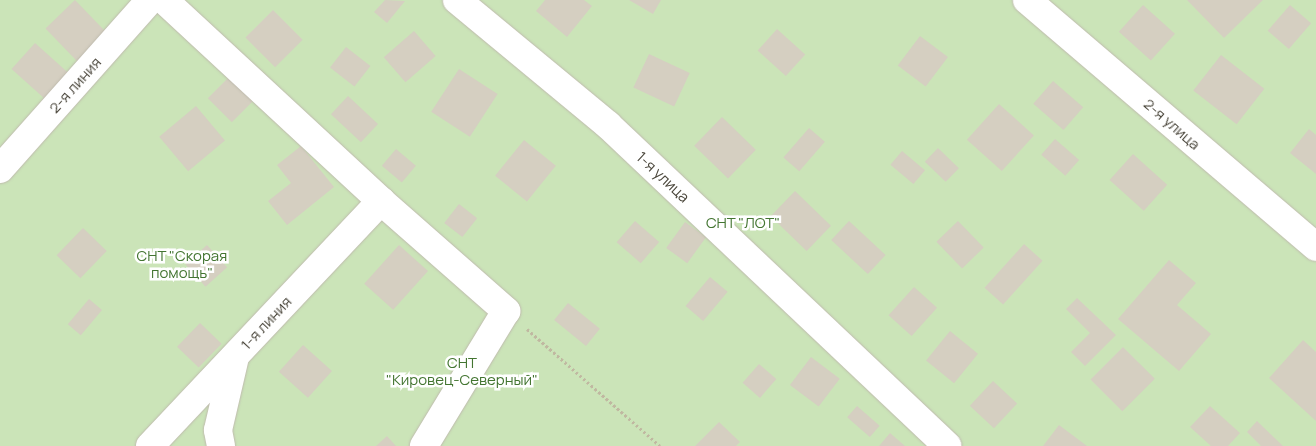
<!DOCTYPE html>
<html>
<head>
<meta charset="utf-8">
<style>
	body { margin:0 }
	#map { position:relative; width:1316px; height:446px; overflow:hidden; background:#f4f2eb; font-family:Manrope,sans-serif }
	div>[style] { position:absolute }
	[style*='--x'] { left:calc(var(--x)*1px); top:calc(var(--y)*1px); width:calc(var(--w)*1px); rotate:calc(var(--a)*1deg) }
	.green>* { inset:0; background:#cbe4b8; transform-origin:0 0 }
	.building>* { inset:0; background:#d5cfc1; transform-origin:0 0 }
	.path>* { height:3px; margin-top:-1.5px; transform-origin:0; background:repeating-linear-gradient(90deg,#c0b8a1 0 2.5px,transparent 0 5px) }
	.roads { filter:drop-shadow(0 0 1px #bfbbae) drop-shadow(0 0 1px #bfbbae) }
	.minor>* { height:28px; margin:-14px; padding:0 14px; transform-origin:14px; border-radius:14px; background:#fff }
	span { translate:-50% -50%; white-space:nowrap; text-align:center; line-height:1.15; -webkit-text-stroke:5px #fff; paint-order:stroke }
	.street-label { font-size:15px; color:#484439 }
	.park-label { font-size:15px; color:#437531 }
</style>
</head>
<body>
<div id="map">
	<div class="green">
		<div style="left:0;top:0;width:1316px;height:446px"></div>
	</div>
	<div class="building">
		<div style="left:75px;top:0;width:49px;height:41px;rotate:46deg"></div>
		<div style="clip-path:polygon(385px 0,405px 1px,387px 23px,374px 12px)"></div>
		<div style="clip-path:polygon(545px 0,584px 0,592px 6px,567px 37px,536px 11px)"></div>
		<div style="clip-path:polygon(629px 0,661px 0,653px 14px)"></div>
		<div style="clip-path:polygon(1187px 0,1263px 0,1224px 38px)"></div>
		<div style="left:1143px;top:5px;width:43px;height:36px;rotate:42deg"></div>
		<div style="left:1290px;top:5px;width:28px;height:34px;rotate:41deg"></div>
		<div style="left:273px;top:10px;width:42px;height:39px;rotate:45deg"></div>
		<div style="left:777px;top:29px;width:38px;height:29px;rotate:42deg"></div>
		<div style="left:414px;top:31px;width:33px;height:40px;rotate:49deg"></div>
		<div style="left:920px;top:36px;width:35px;height:37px;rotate:37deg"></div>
		<div style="left:35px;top:43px;width:45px;height:35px;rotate:42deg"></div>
		<div style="left:346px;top:47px;width:31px;height:26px;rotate:38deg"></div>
		<div style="left:649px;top:54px;width:45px;height:37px;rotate:25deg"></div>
		<div style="left:1221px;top:55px;width:55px;height:45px;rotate:38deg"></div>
		<div style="left:459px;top:69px;width:46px;height:51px;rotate:33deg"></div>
		<div style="left:229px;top:77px;width:34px;height:30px;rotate:45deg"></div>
		<div style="left:1053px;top:81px;width:40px;height:30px;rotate:41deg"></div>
		<div style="left:348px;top:96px;width:41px;height:25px;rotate:43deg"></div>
		<div style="left:999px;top:104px;width:47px;height:48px;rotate:42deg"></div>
		<div style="left:196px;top:106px;width:45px;height:48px;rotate:50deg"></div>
		<div style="left:722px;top:117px;width:47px;height:40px;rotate:44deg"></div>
		<div style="left:809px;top:128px;width:21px;height:39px;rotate:41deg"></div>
		<div style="clip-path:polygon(1309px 129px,1316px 135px,1316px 174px,1290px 153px)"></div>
		<div style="left:1055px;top:139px;width:32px;height:21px;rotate:41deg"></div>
		<div style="left:524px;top:140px;width:41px;height:46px;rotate:39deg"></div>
		<div style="clip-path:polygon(301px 146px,334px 187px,287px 225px,268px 201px,291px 183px,277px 165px)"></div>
		<div style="left:938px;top:148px;width:29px;height:19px;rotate:44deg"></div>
		<div style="left:396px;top:149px;width:26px;height:22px;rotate:40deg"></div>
		<div style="left:902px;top:151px;width:30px;height:18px;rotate:40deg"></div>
		<div style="left:1133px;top:154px;width:46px;height:35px;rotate:42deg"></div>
		<div style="left:795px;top:191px;width:50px;height:35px;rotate:44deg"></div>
		<div style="left:459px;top:204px;width:23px;height:24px;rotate:38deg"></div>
		<div style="left:635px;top:221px;width:32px;height:28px;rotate:41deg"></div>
		<div style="left:849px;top:221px;width:50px;height:26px;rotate:43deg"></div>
		<div style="left:958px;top:221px;width:37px;height:30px;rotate:46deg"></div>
		<div style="left:685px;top:222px;width:26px;height:32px;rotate:36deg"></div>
		<div style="left:83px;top:228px;width:33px;height:38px;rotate:44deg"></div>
		<div style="left:1024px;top:244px;width:25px;height:59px;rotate:42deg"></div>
		<div style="left:207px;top:245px;width:30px;height:29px;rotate:48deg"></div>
		<div style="left:399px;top:245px;width:39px;height:52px;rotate:42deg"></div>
		<div style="clip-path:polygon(1169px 260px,1196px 283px,1177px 305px,1211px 334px,1179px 371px,1118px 319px)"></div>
		<div style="left:710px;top:277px;width:23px;height:38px;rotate:40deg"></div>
		<div style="left:914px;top:287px;width:31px;height:38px;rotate:42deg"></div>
		<div style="clip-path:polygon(1077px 298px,1116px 335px,1085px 366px,1071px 352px,1090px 333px,1066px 309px)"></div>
		<div style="left:89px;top:299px;width:17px;height:33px;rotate:40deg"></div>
		<div style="left:568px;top:303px;width:41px;height:22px;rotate:39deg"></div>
		<div style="left:200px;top:323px;width:30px;height:33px;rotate:44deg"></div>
		<div style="left:950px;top:331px;width:36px;height:38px;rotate:39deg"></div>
		<div style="clip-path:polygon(1303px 340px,1316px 352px,1316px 421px,1269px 378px)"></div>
		<div style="left:303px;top:345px;width:39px;height:36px;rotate:42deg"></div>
		<div style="left:1123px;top:347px;width:45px;height:46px;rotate:45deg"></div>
		<div style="left:811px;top:357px;width:36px;height:35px;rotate:37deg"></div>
		<div style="left:759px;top:364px;width:23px;height:25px;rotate:41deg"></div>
		<div style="left:993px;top:381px;width:33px;height:34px;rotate:43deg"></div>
		<div style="left:857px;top:406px;width:30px;height:15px;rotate:41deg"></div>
		<div style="clip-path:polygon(1210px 406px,1240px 433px,1228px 446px,1211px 446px,1190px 427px)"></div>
		<div style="clip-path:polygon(1257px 421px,1283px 446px,1261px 446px,1247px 432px)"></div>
		<div style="clip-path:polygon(719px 422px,740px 442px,736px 446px,695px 446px)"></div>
		<div style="clip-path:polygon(1059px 425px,1087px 446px,1043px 446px)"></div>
		<div style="clip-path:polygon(890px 433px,905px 446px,879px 446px)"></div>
		<div style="clip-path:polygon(387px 436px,396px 446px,376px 446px)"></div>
	</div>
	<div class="path">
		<div style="--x:527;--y:329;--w:177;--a:41.3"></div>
	</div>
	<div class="roads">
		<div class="minor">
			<div style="--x:164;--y:0;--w:296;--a:42.8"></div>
			<div style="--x:381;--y:201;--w:167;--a:41.3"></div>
			<div style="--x:506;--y:311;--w:158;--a:121.3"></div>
			<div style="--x:457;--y:0;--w:196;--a:39.6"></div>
			<div style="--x:608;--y:125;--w:467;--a:43.4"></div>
			<div style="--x:1027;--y:0;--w:380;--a:40.5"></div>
			<div style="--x:0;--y:169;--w:226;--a:-48.4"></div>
			<div style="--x:150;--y:446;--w:337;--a:-46.7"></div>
			<div style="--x:221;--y:446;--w:16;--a:-101"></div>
			<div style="--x:218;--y:430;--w:75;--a:-76.9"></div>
		</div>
	</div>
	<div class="street-label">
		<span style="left:75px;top:85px;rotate:-48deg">2-я линия</span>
		<span style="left:1172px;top:124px;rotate:41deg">2-я улица</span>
		<span style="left:663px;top:177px;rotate:43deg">1-я улица</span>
		<span style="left:266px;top:323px;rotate:-47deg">1-я линия</span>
	</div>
	<div class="park-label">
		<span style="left:743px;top:223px">СНТ "ЛОТ"</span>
		<span style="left:182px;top:264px">СНТ "Скорая<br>помощь"</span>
		<span style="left:462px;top:371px">СНТ<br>"Кировец-Северный"</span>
	</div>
</div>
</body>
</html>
